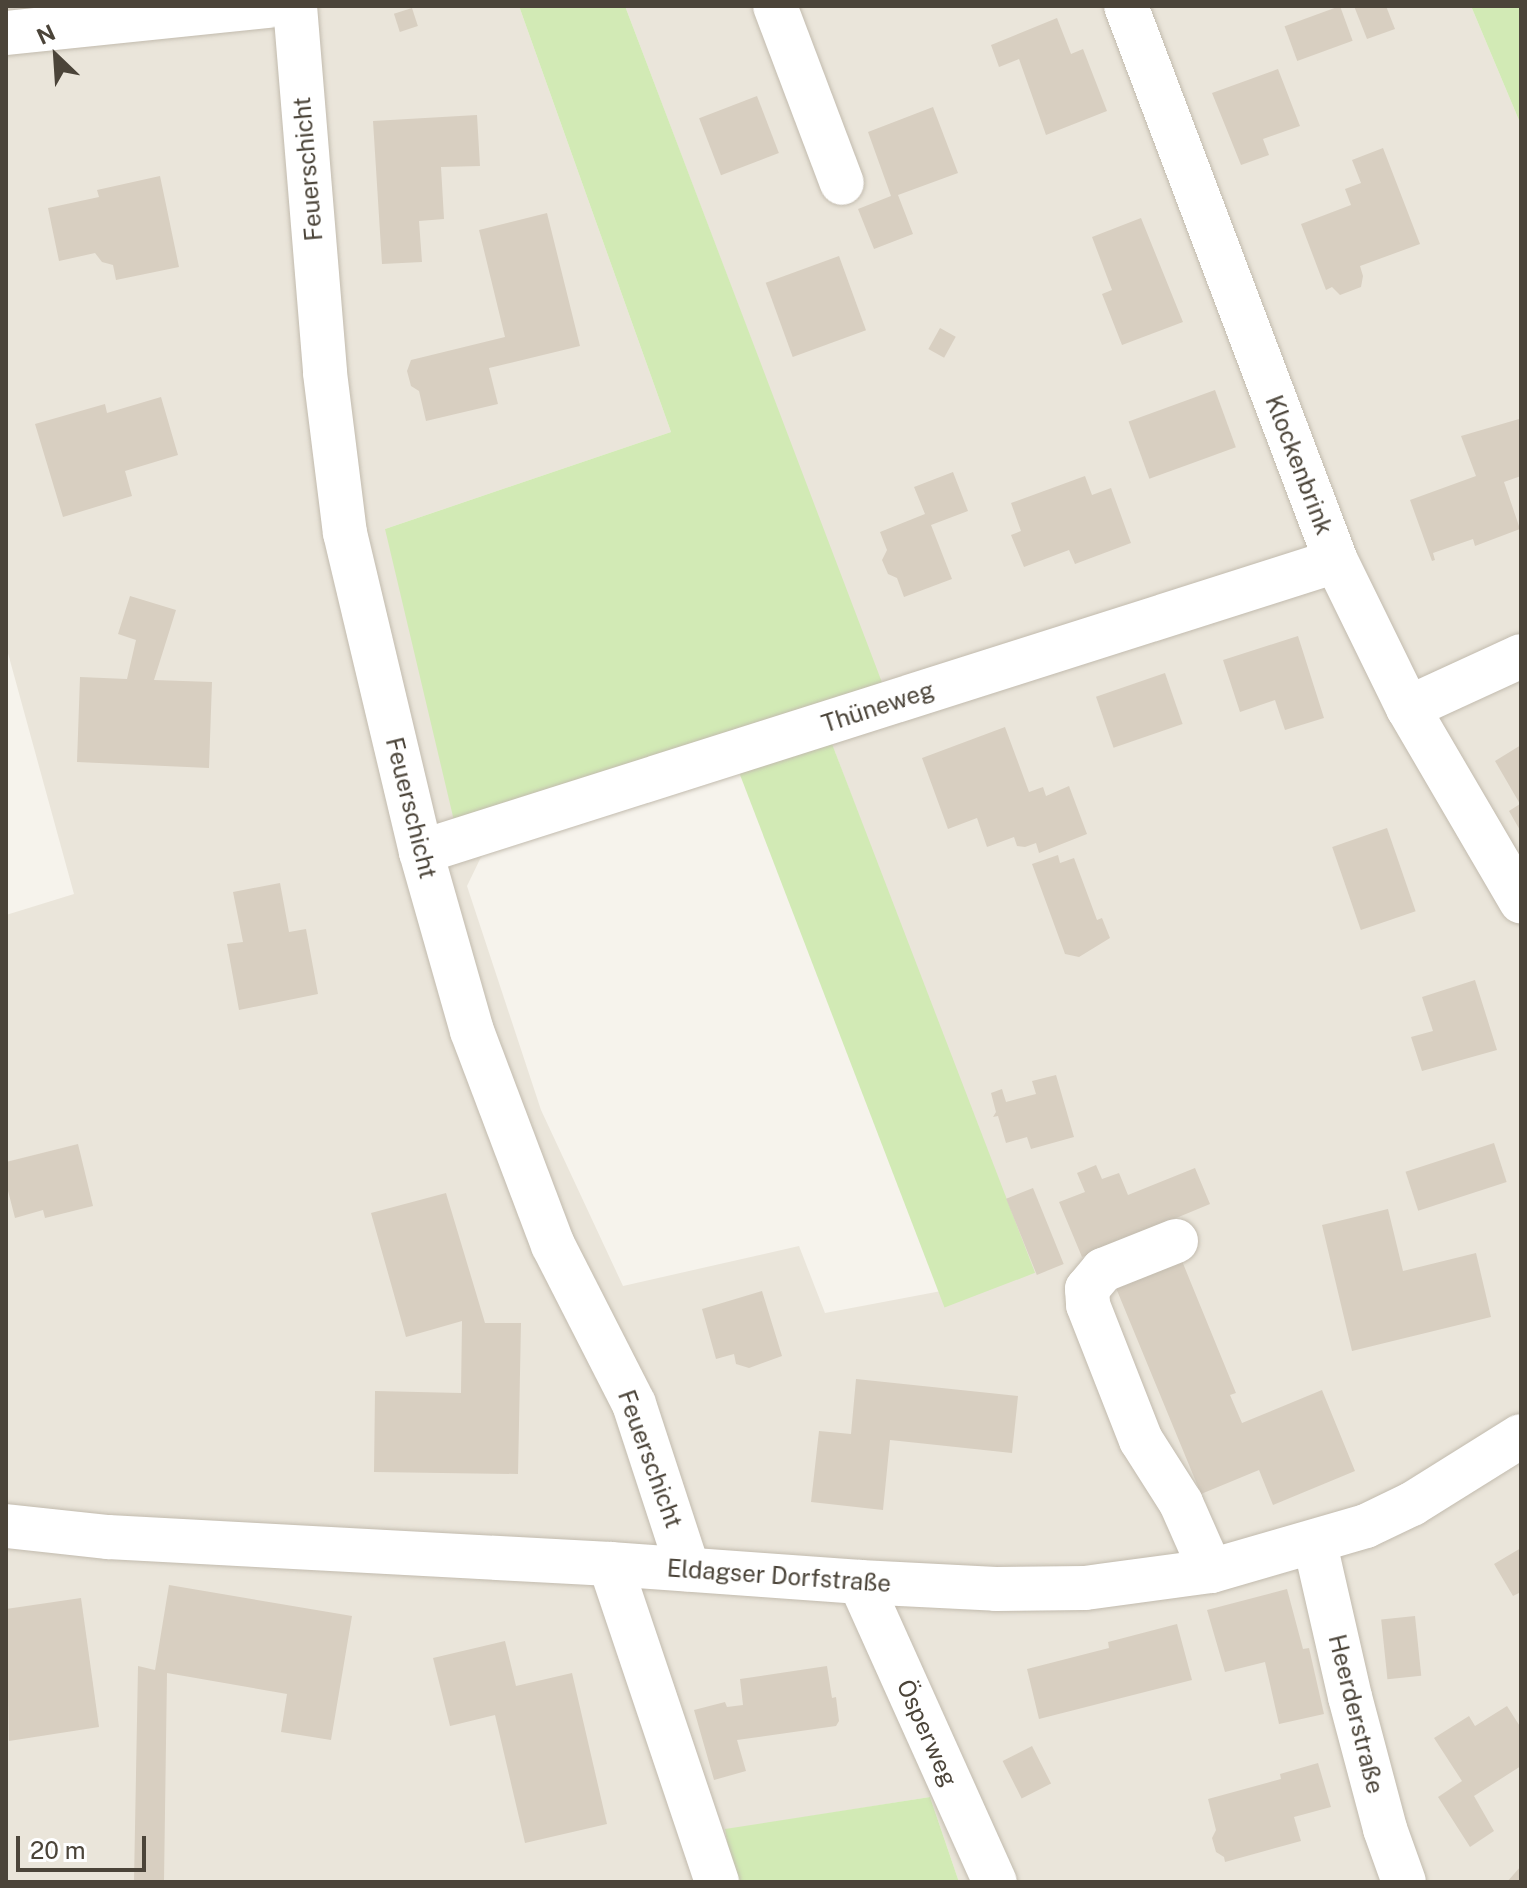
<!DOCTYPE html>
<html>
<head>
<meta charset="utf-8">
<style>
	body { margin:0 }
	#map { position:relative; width:1527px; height:1888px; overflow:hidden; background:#f6f3ec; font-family:"Public Sans",sans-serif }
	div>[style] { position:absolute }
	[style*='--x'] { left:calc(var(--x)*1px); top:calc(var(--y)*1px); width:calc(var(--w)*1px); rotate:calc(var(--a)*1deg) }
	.residential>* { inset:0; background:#eae5da }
	.green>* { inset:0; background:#d2eab5; transform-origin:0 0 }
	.building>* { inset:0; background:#d8cfc1; transform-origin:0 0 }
	.roads { filter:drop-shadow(0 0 2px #c2bbae) drop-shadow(0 0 2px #c2bbae) }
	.minor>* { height:44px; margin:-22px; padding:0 22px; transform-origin:22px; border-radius:22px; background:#fff }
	span { translate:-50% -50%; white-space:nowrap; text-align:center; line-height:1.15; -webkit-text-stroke:6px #fff; paint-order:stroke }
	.street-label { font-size:24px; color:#4b4439 }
	.frame { position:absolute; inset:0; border:8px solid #4b4439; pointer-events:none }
	.north { position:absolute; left:16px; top:16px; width:80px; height:80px; -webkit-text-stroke:6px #fff; paint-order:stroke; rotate:335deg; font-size:22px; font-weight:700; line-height:32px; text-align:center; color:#4b4439 }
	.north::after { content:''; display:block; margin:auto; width:28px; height:36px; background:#4b4439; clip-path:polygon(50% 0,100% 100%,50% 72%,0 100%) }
	.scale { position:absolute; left:16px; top:1836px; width:130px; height:36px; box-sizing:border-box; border:4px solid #4b4439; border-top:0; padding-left:10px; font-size:24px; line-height:28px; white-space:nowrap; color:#4b4439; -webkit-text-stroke:6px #fff; paint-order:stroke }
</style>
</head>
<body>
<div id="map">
	<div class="residential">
		<div style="clip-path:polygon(evenodd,6px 6px,519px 6px,671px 432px,385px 529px,885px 693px,625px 6px,1471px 6px,1521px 125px,1521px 1882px,959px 1882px,930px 1797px,725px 1830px,733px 1882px,6px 1882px,6px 915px,74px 894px,6px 646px,6px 6px,829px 736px,1031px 1274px,825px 1313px,799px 1246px,623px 1286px,541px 1110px,467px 886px,482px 855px,829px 736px)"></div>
	</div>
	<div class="green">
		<div style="clip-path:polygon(519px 6px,625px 6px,886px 693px,455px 825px,385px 529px,671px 432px)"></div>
		<div style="clip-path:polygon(1471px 6px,1521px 6px,1521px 125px)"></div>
		<div style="left:829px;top:736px;width:575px;height:97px;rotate:69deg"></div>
		<div style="clip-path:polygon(930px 1797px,959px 1882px,733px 1882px,725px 1829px)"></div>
	</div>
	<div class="building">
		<div style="left:1340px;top:6px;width:37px;height:59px;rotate:70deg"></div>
		<div style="clip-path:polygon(1354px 6px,1386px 6px,1395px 29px,1367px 39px)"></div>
		<div style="left:412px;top:8px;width:19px;height:19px;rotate:72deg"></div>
		<div style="clip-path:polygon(1057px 18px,1071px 54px,1083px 49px,1107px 111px,1046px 135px,1019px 59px,999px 67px,991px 45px)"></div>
		<div style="clip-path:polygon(1278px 69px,1300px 126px,1263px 139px,1269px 155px,1241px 165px,1212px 93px)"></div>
		<div style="left:757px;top:96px;width:61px;height:62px;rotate:69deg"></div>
		<div style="clip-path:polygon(933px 107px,958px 173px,898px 195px,913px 234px,874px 249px,858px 209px,891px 196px,868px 132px)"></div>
		<div style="clip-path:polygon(477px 115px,480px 166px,441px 167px,444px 219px,419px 221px,422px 262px,382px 264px,373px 121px)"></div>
		<div style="clip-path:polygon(1383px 148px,1420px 244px,1360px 266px,1363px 276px,1361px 287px,1340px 295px,1332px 287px,1326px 290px,1301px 224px,1351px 205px,1345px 189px,1361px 183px,1352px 160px)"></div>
		<div style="clip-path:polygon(160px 176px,179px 267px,116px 280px,113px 265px,102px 262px,95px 253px,59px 261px,48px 208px,99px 197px,97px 190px)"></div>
		<div style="clip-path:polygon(547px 213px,580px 346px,489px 368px,498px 404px,426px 421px,419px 391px,411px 386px,407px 371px,411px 360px,505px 337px,479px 230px)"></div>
		<div style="clip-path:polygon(1141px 218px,1183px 322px,1122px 345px,1102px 294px,1112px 290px,1092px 237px)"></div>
		<div style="left:839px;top:256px;width:79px;height:78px;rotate:70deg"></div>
		<div style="left:940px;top:328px;width:18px;height:24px;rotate:29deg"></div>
		<div style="left:1215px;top:390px;width:61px;height:92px;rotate:70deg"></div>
		<div style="clip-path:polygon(161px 397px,178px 455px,125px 471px,132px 496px,63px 517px,35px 424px,105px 404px,107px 413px)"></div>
		<div style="clip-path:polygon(1519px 419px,1521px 476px,1504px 482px,1520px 529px,1475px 546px,1473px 539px,1433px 553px,1435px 560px,1432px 561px,1410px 500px,1476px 476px,1461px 436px)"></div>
		<div style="clip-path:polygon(953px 472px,968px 511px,931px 525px,952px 579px,904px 597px,897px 578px,888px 574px,882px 560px,887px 550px,880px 532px,925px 514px,914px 487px)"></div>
		<div style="clip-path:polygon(1085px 476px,1092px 495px,1111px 488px,1131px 543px,1075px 564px,1069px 550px,1024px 567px,1011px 535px,1021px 531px,1011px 503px)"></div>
		<div style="clip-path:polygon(130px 596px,176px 610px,154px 680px,212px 682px,209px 768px,77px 762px,80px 677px,127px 679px,136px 640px,118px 634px)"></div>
		<div style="clip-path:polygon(1298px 636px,1324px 718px,1285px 730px,1275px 700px,1240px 712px,1223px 660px)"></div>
		<div style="left:1165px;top:673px;width:54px;height:73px;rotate:71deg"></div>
		<div style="clip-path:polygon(1005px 727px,1029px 792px,1043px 787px,1046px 796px,1069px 786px,1087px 834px,1039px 853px,1036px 843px,1025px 847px,1017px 846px,1014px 837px,987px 847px,977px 818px,948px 829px,922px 758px)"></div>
		<div style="clip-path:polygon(1521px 745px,1521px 832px,1509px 811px,1520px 804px,1495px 761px)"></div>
		<div style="left:1387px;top:828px;width:88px;height:58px;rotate:71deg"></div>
		<div style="clip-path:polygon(1058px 855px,1060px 863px,1074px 858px,1097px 920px,1102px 918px,1110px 938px,1079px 957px,1065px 954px,1032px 864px)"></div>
		<div style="clip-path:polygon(280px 883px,289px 932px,306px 929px,318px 994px,239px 1010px,227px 944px,243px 942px,233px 892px)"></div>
		<div style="clip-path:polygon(1475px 980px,1497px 1050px,1422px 1071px,1411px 1037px,1433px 1031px,1422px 997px)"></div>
		<div style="clip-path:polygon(1056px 1075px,1074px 1137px,1031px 1149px,1027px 1137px,1006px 1143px,998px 1116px,993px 1117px,996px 1112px,991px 1093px,1002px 1089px,1006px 1102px,1036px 1094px,1032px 1081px)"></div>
		<div style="left:1494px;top:1143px;width:41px;height:93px;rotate:72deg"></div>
		<div style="clip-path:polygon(78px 1144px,93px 1206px,45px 1218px,43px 1210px,15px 1218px,6px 1183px,6px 1162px)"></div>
		<div style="clip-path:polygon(1096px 1165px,1102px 1179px,1119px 1173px,1128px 1195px,1195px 1168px,1210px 1204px,1082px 1257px,1059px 1202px,1085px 1192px,1077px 1173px)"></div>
		<div style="left:1033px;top:1188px;width:82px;height:29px;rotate:68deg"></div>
		<div style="clip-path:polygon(446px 1193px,485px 1323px,521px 1323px,518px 1474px,374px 1472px,375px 1391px,461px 1393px,462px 1321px,406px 1337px,371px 1213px)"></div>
		<div style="clip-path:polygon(1388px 1209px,1403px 1271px,1476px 1253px,1491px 1317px,1352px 1351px,1322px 1225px)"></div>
		<div style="clip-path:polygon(1182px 1261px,1236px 1393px,1230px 1395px,1242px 1423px,1322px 1390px,1355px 1471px,1273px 1505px,1259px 1470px,1201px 1494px,1116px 1288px)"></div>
		<div style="clip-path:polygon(762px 1291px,782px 1356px,749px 1368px,736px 1364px,734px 1354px,716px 1359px,702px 1309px)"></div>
		<div style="clip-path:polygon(856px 1379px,1018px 1396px,1012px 1453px,890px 1440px,883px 1510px,811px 1502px,819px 1431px,851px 1434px)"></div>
		<div style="clip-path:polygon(1521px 1548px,1521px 1592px,1513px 1596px,1494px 1564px)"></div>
		<div style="clip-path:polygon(169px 1585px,352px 1616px,331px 1740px,281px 1732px,287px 1694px,167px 1673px,164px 1882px,134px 1882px,138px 1666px,155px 1670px)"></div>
		<div style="clip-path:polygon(1287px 1589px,1303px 1649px,1309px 1648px,1324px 1714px,1279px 1724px,1265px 1662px,1225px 1672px,1207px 1610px)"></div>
		<div style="clip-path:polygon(81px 1598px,99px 1727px,9px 1741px,6px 1609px)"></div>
		<div style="left:1415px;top:1616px;width:60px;height:34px;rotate:84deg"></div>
		<div style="clip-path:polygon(1177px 1624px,1192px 1680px,1039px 1719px,1027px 1669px,1109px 1648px,1108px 1642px)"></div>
		<div style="clip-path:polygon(505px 1641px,516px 1686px,572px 1673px,607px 1824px,525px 1843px,495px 1715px,450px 1726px,433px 1658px)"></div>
		<div style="clip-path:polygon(827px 1666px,832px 1698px,836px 1697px,839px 1721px,836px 1726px,737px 1740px,746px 1771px,714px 1780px,694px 1710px,725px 1702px,727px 1707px,743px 1705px,740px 1679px)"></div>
		<div style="clip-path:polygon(1507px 1706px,1521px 1728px,1521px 1766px,1474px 1796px,1494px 1831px,1470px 1847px,1438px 1797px,1462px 1781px,1434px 1738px,1469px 1716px,1475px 1726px)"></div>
		<div style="left:1032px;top:1746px;width:42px;height:33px;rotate:63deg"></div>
		<div style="clip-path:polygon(1318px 1763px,1331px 1807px,1294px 1817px,1301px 1841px,1225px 1862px,1224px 1857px,1216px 1852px,1212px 1838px,1216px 1830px,1208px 1799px,1281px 1779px,1280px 1774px)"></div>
		<div style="clip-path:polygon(1521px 1866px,1521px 1882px,1507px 1882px)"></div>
	</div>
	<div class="roads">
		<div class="minor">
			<div style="--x:295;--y:6;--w:368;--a:85.3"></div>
			<div style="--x:325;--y:373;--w:161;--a:82.9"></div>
			<div style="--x:345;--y:533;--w:328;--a:76.6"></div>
			<div style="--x:421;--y:852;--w:186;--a:74.1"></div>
			<div style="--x:472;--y:1031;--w:229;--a:69.3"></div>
			<div style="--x:553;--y:1245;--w:178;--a:63"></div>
			<div style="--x:634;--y:1404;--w:174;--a:71.9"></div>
			<div style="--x:775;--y:6;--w:189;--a:69.3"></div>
			<div style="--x:1126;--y:6;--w:593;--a:69.27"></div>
			<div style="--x:1336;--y:561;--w:164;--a:63.9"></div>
			<div style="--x:1408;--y:708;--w:224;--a:59.7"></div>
			<div style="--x:6;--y:33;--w:264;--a:-5.9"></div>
			<div style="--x:1408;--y:708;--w:124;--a:-24.7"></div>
			<div style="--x:421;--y:852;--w:960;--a:-17.64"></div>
			<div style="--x:1176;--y:1241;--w:79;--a:158.3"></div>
			<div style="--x:1103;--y:1270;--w:25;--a:130"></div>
			<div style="--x:1087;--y:1289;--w:16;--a:86"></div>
			<div style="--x:1088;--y:1305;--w:145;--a:68.6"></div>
			<div style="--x:1141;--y:1440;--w:75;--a:57.6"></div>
			<div style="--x:1181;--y:1503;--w:74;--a:66.2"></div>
			<div style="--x:6;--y:1526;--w:103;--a:6.2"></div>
			<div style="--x:108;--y:1537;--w:503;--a:3.08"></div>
			<div style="--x:610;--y:1564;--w:251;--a:4.1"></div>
			<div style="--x:860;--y:1582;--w:136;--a:2.9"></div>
			<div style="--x:996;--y:1589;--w:89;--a:-0.6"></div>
			<div style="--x:1085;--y:1588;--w:127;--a:-7.7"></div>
			<div style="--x:1211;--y:1571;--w:161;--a:-16.2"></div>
			<div style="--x:1366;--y:1526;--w:51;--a:-25.6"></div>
			<div style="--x:1412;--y:1504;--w:128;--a:-32"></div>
			<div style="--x:1315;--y:1544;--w:157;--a:77.1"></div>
			<div style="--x:1350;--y:1697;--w:137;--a:75.1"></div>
			<div style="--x:1385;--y:1829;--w:56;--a:70.3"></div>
			<div style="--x:610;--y:1564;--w:336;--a:71.4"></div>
			<div style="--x:860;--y:1582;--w:329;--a:65.8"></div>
		</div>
	</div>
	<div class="street-label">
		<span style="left:308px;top:169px;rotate:-95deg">Feuerschicht</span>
		<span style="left:1299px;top:465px;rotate:69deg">Klockenbrink</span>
		<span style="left:878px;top:707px;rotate:-18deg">Thüneweg</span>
		<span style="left:411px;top:808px;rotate:76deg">Feuerschicht</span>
		<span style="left:650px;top:1459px;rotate:70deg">Feuerschicht</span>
		<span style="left:779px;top:1576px;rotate:4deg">Eldagser Dorfstraße</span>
		<span style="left:1356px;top:1714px;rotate:76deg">Heerderstraße</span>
		<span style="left:927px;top:1733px;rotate:66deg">Ösperweg</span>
	</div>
	<div class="frame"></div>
	<div class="north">N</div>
	<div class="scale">20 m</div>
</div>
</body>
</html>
